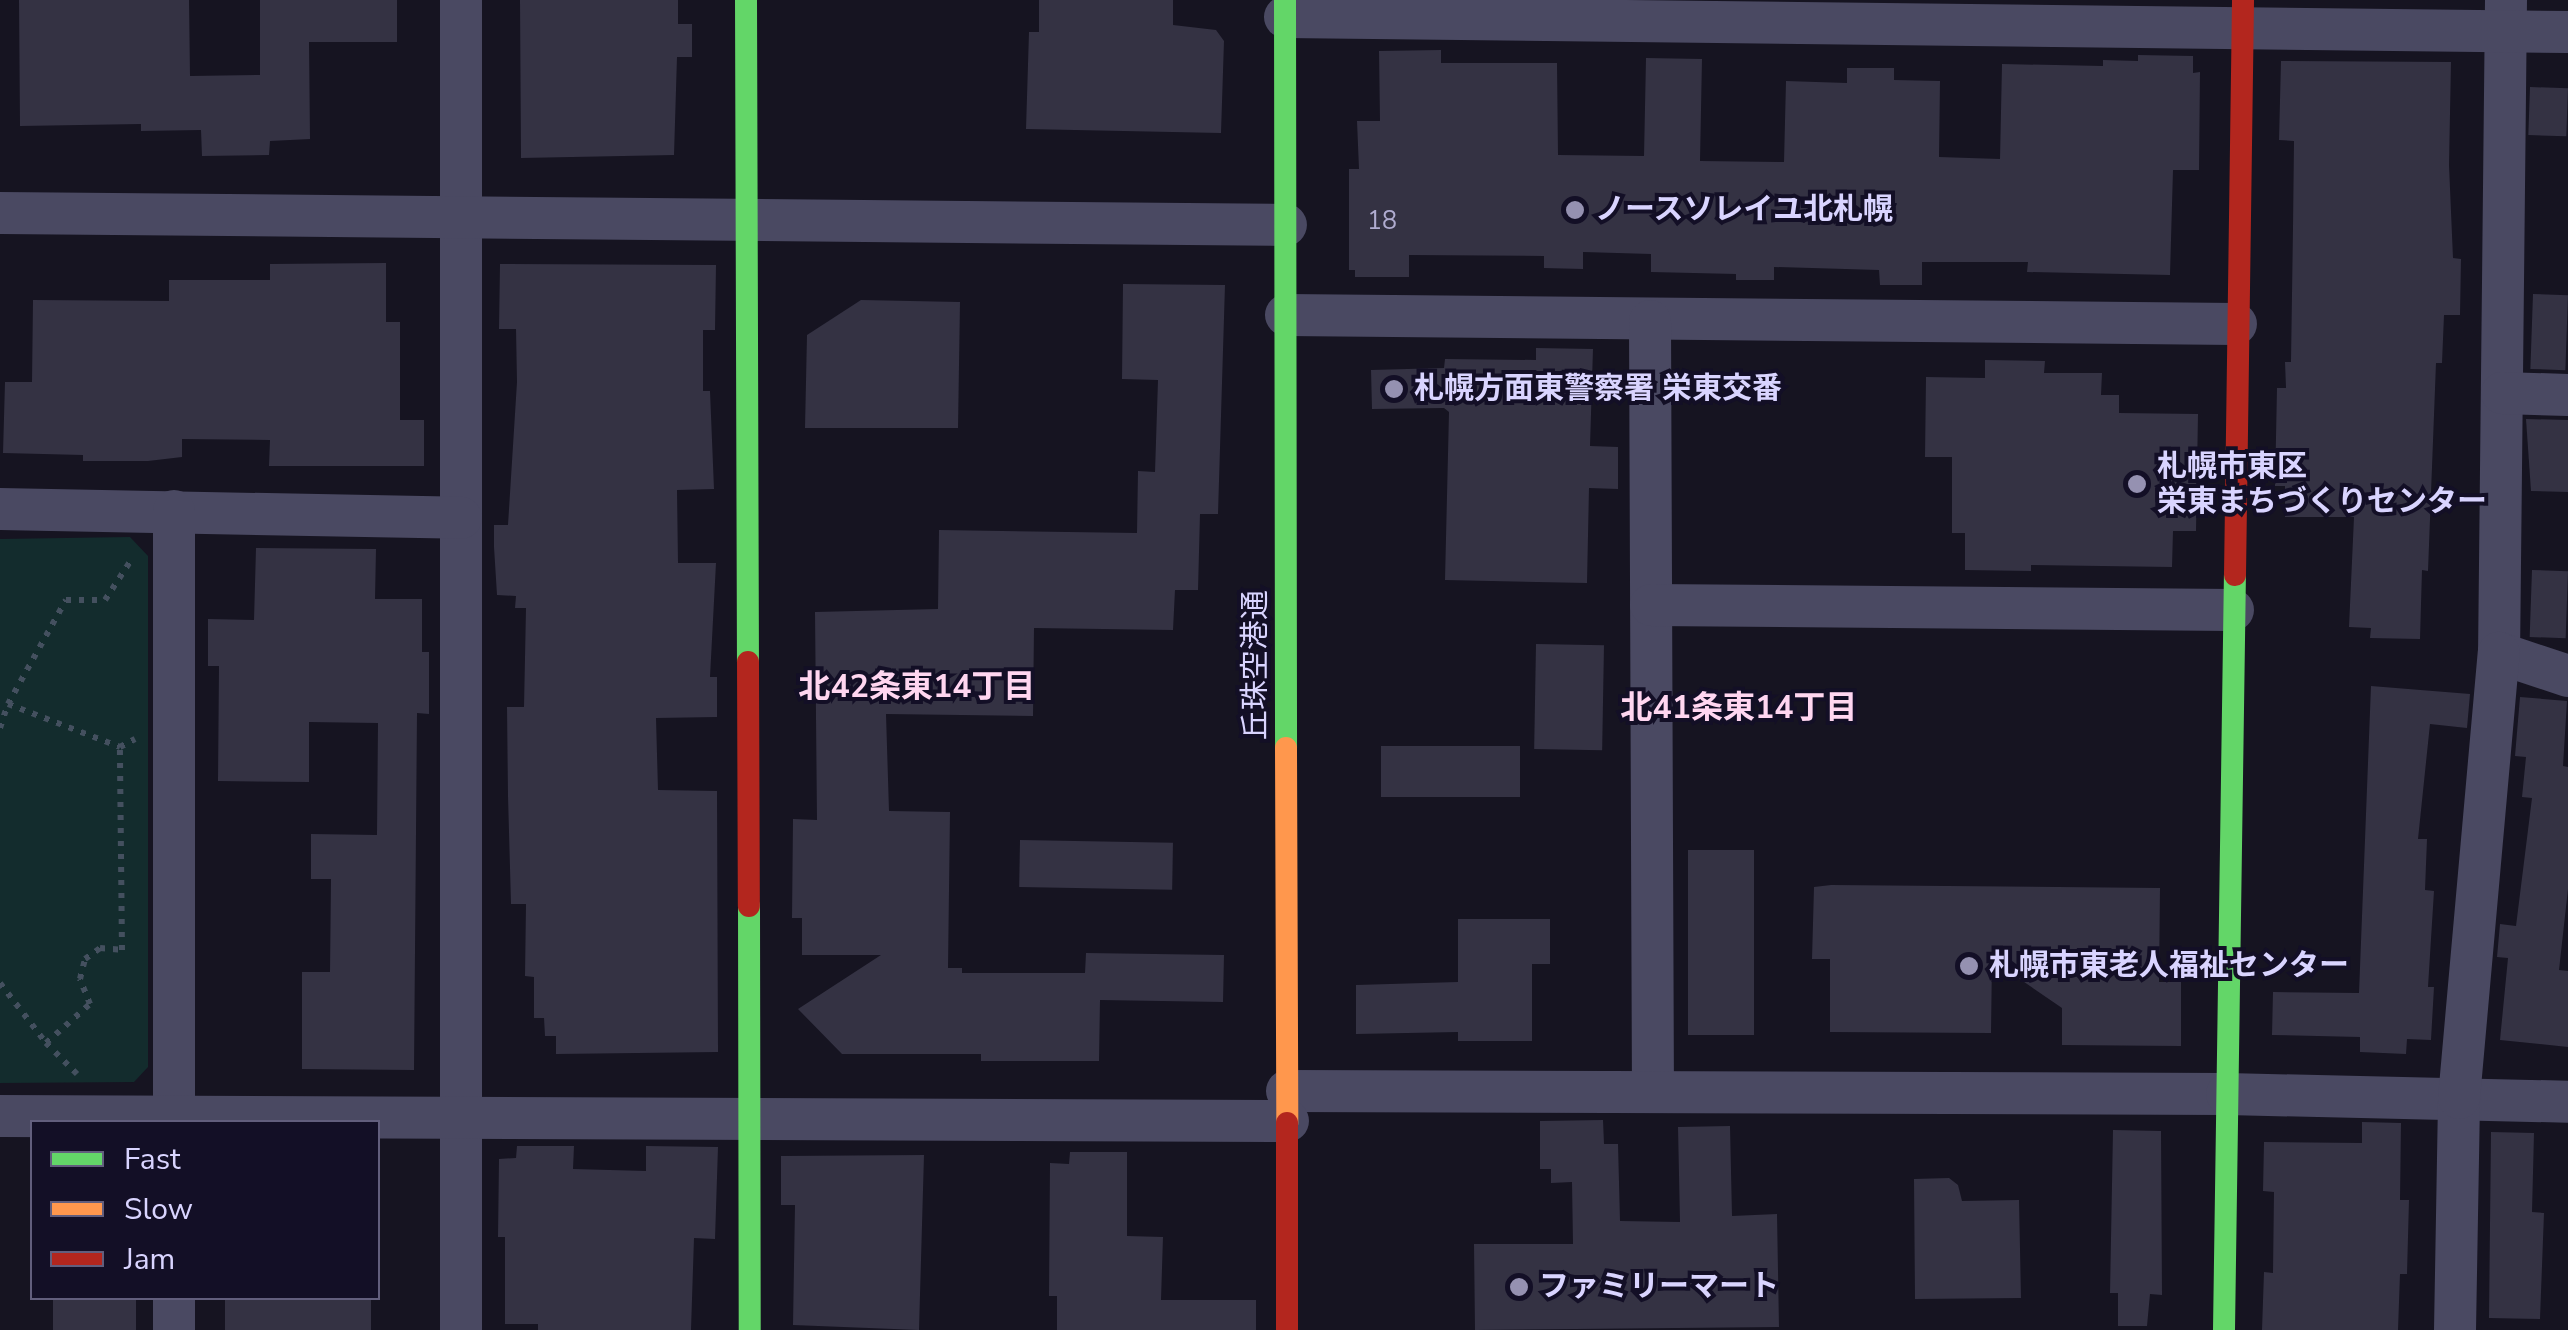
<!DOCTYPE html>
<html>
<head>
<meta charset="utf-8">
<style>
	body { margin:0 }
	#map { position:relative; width:2568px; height:1330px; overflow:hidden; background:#161421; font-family:"Nunito Sans","Noto Sans JP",sans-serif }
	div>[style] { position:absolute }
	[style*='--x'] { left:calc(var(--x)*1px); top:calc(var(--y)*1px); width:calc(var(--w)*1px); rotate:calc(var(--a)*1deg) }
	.green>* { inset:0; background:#132c2d }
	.building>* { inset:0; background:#343243; transform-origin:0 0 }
	.path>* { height:6px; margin-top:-3px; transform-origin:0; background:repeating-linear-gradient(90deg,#44505f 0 5px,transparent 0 13px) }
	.street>* { height:42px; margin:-21px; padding:0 21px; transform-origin:21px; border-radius:21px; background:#4a4962 }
	.fast>* { height:22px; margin:-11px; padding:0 11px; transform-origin:11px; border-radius:11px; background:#63d668 }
	.slow>* { height:22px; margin:-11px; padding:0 11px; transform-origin:11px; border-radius:11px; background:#ff974d }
	.jam>* { height:22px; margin:-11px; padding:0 11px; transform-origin:11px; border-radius:11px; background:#b3261e }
	.dots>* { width:28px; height:28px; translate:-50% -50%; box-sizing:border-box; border:5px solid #130f26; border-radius:50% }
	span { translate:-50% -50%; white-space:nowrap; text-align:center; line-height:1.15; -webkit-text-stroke:8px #130f26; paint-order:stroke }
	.number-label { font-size:25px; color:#b0acd0 }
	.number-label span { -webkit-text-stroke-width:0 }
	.poi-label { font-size:30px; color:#d9d4ff; font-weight:700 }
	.left { translate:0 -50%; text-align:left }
	.street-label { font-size:30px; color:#d9d4ff }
	.neighbourhood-label { font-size:32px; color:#ffd6f0; font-weight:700 }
	.legend { position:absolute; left:30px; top:1120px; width:350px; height:180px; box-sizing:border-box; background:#130f26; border:2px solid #625e7d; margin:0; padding:12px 18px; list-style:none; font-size:30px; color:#d9d4ff }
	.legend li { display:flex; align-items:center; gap:20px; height:50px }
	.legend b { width:50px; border:2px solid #625e7d }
</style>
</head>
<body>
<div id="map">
	<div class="green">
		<div style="clip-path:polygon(130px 537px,148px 556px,148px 1067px,134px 1082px,0 1083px,0 539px)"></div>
	</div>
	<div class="building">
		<div style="clip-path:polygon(19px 0,189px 0,190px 76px,260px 75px,260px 0,397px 0,397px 42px,309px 42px,310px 139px,270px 141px,269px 155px,202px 156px,201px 130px,141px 131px,141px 124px,20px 126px)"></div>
		<div style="clip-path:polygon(520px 0,678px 0,678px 24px,692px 24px,692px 57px,677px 57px,674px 155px,521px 158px)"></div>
		<div style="clip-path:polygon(1039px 0,1173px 0,1173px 25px,1216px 30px,1224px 41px,1221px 133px,1026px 129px,1029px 32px,1039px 32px)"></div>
		<div style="clip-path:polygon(1441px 50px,1441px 63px,1557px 63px,1558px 155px,1644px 156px,1646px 58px,1702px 59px,1700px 161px,1784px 162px,1786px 81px,1847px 83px,1847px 68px,1894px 68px,1894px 80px,1940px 81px,1939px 157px,2000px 159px,2002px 64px,2103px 66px,2103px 60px,2138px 61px,2138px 55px,2193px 56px,2193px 73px,2200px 72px,2199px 170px,2173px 170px,2170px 275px,2027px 272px,2028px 262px,1922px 262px,1922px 285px,1880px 285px,1879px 270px,1774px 267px,1774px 280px,1736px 280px,1736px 274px,1651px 272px,1651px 254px,1583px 252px,1583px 269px,1544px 268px,1544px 256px,1409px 255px,1409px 277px,1355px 277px,1355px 270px,1349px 270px,1349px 169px,1359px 169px,1357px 121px,1380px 121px,1379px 51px)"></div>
		<div style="clip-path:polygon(2281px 61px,2451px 62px,2449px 165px,2453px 258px,2461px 259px,2460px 315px,2444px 315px,2442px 363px,2436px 363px,2428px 571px,2422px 570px,2420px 639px,2370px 638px,2371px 628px,2349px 627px,2354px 517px,2285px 517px,2285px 486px,2275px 486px,2277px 388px,2286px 388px,2285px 362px,2291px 362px,2293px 227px,2294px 141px,2279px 140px)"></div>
		<div style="left:2530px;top:87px;width:38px;height:48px;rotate:2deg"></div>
		<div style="clip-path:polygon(386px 263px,386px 322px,400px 322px,400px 420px,424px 420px,424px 466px,269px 466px,270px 440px,182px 439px,182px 457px,148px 461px,83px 461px,83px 455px,3px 453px,5px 382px,32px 382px,33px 300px,169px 301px,169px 280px,270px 280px,270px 264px)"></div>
		<div style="clip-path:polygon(500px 264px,716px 265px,715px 330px,703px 330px,703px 391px,710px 391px,714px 489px,677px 490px,678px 563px,716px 563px,710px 677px,717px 677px,717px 717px,656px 718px,658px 790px,717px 791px,718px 1052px,556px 1054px,556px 1036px,545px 1036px,544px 1018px,534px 1018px,534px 977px,525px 976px,526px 904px,511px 904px,508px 796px,507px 707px,524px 707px,526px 608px,515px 608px,516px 596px,497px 595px,494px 547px,494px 525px,508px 525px,517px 382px,516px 329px,499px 329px)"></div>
		<div style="clip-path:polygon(1123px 284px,1225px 285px,1218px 514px,1200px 514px,1198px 590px,1175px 590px,1173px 630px,1034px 628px,1033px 716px,886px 714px,889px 811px,950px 812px,948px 968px,962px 968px,962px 973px,1085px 973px,1086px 953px,1224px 955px,1223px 1002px,1100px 1000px,1099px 1061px,981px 1061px,981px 1054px,842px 1054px,798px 1009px,881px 955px,802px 955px,802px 918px,792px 918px,793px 819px,817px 820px,815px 612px,938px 609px,939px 530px,1137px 533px,1138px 471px,1155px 472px,1158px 380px,1122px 379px)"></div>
		<div style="left:2533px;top:294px;width:35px;height:75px;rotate:2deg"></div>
		<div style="clip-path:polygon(861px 300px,960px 302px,958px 428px,805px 428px,807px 335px)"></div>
		<div style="clip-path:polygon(1536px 348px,1593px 349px,1590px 446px,1618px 447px,1618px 489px,1589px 488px,1587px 583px,1445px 580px,1449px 412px,1444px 408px,1372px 409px,1371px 370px,1444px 368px,1445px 359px,1536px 360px)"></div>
		<div style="clip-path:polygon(1985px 360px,2045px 361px,2044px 373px,2102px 373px,2101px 395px,2119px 395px,2119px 413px,2198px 414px,2196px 531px,2173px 531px,2172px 567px,2031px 565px,2031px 571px,1965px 570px,1965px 533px,1952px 533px,1952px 457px,1925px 457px,1926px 377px,1985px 378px)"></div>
		<div style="clip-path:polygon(2526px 419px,2568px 420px,2568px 492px,2531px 491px)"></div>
		<div style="clip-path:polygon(256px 548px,376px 549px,375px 599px,422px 599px,422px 652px,429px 652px,429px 714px,417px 713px,414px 1070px,302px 1069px,302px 972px,330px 972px,331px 879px,311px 879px,311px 834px,377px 835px,378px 723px,309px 722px,309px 782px,218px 781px,219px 666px,208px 666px,208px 619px,254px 620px)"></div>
		<div style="left:2532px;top:570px;width:36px;height:67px;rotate:2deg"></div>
		<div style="left:1536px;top:644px;width:68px;height:105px;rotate:1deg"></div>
		<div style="clip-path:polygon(2371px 686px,2470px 694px,2467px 728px,2430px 724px,2418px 839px,2427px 839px,2425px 890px,2434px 891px,2428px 987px,2434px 987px,2431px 1040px,2407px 1039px,2406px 1054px,2360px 1052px,2360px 1037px,2272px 1035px,2273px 992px,2359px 993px)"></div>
		<div style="clip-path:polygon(2520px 697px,2567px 701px,2563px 766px,2568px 767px,2568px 889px,2559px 970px,2568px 971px,2568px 1047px,2500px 1040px,2508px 958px,2497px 957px,2500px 924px,2516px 926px,2532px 798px,2522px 797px,2526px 757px,2515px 756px)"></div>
		<div style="left:1381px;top:746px;width:139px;height:51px"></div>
		<div style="left:1020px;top:840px;width:153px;height:47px;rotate:1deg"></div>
		<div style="left:1754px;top:850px;width:185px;height:66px;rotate:90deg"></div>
		<div style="clip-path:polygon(1831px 885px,2160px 888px,2159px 982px,2181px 982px,2181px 1046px,2062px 1045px,2062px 1008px,1992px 960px,1991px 1033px,1830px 1032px,1830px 959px,1812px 959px,1814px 887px)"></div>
		<div style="clip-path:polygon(1458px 919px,1550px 919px,1550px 964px,1532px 964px,1532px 1041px,1458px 1041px,1458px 1032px,1356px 1034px,1356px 985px,1458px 982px)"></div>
		<div style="clip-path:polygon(1603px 1120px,1604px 1144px,1618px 1144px,1620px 1221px,1680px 1222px,1678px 1127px,1730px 1126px,1732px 1216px,1777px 1214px,1779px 1327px,1475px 1330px,1474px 1244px,1573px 1244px,1572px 1182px,1551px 1183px,1551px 1169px,1540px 1169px,1540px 1121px)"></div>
		<div style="clip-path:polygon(2362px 1122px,2401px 1123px,2400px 1200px,2409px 1200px,2407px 1274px,2400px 1274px,2398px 1330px,2262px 1330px,2264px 1272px,2273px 1273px,2274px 1192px,2263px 1191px,2264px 1142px,2362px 1143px)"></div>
		<div style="clip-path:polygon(2113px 1130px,2161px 1131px,2162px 1295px,2150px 1294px,2147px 1326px,2118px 1326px,2118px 1293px,2110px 1293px)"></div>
		<div style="clip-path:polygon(2491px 1132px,2534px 1133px,2532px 1212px,2544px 1213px,2540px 1319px,2489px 1318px)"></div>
		<div style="clip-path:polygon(517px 1146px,574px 1146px,573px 1169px,646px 1171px,646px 1146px,718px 1147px,715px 1239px,694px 1238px,691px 1330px,538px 1330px,538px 1324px,505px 1324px,505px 1237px,498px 1237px,499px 1159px,516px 1158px)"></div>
		<div style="clip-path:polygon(1070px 1152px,1127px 1152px,1127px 1236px,1163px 1237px,1161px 1300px,1256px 1300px,1256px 1330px,1057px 1330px,1057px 1296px,1049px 1296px,1050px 1163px,1069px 1164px)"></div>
		<div style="clip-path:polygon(924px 1155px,919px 1330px,793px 1325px,795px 1205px,781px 1205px,781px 1156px)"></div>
		<div style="clip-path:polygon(1949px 1178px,1958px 1185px,1962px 1201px,2019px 1200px,2021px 1298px,1915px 1299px,1914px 1179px)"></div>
		<div style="left:53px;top:1298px;width:83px;height:32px"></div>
		<div style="left:225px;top:1298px;width:146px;height:32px"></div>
	</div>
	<div class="path">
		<div style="--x:8;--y:704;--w:119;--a:-60.9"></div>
		<div style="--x:66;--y:600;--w:39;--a:0"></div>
		<div style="--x:105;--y:600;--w:51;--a:-56.9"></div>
		<div style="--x:0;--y:728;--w:25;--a:-72"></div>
		<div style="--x:8;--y:704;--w:120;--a:21"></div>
		<div style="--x:122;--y:950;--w:203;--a:-90.6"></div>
		<div style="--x:120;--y:747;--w:17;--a:-28"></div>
		<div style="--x:0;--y:983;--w:76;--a:52.5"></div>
		<div style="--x:77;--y:1074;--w:44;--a:-135"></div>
		<div style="--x:46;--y:1043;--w:59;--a:-41.6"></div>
		<div style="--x:90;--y:1004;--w:27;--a:-112"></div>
		<div style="--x:80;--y:979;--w:21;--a:-76"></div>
		<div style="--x:85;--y:959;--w:19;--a:-36"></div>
		<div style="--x:100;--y:948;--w:24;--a:5"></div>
	</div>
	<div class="street">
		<div style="--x:461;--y:0;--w:1330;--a:90"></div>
		<div style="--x:2506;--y:0;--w:653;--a:90.61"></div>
		<div style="--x:2499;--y:653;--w:73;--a:18.4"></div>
		<div style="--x:1285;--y:17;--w:1283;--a:0.67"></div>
		<div style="--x:0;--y:213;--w:1286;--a:0.53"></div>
		<div style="--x:1286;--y:315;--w:950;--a:0.54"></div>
		<div style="--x:1650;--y:321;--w:769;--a:89.78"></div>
		<div style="--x:2502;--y:393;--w:66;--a:1.7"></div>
		<div style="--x:0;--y:509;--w:461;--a:1.1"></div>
		<div style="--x:174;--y:511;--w:611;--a:90"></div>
		<div style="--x:1651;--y:605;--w:582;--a:0.49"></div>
		<div style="--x:1287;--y:1091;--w:940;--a:0.18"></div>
		<div style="--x:2227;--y:1094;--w:341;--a:1.3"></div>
		<div style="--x:0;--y:1116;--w:1288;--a:0.22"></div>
		<div style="--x:174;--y:1330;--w:32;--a:-90"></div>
		<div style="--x:2455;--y:1330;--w:232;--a:-89"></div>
		<div style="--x:2459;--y:1098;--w:447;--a:-84.9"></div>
	</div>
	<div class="fast">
		<div style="--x:746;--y:0;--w:662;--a:89.83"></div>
		<div style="--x:1285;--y:0;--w:748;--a:89.92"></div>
		<div style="--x:749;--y:906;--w:424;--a:89.9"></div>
		<div style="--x:2224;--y:1330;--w:755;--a:-89.17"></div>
	</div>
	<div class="slow">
		<div style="--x:1286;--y:748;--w:375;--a:89.8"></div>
	</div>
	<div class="jam">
		<div style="--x:2235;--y:575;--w:575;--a:-89.2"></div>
		<div style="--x:748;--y:662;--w:244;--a:89.8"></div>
		<div style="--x:1287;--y:1123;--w:207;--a:90"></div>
	</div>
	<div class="dots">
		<div style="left:1575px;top:210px;background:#9591b1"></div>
		<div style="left:1394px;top:389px;background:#9591b1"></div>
		<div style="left:2137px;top:484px;background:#9591b1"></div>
		<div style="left:1969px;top:966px;background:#9591b1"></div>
		<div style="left:1519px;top:1287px;background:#9591b1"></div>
	</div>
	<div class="number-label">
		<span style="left:1382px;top:221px">18</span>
	</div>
	<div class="poi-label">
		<span class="left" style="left:1595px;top:210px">ノースソレイユ北札幌</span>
		<span class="left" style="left:1414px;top:389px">札幌方面東警察署 栄東交番</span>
		<span class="left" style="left:2157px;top:484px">札幌市東区<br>栄東まちづくりセンター</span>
		<span class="left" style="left:1989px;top:966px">札幌市東老人福祉センター</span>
		<span class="left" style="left:1539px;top:1287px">ファミリーマート</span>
	</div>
	<div class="street-label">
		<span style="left:1256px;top:665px;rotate:-90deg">丘珠空港通</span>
	</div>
	<div class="neighbourhood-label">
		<span style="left:917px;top:687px">北42条東14丁目</span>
		<span style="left:1739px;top:708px">北41条東14丁目</span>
	</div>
	<ul class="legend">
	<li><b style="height:12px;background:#63d668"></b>Fast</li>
	<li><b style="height:12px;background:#ff974d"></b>Slow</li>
	<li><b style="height:12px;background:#b3261e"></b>Jam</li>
	</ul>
</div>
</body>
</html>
